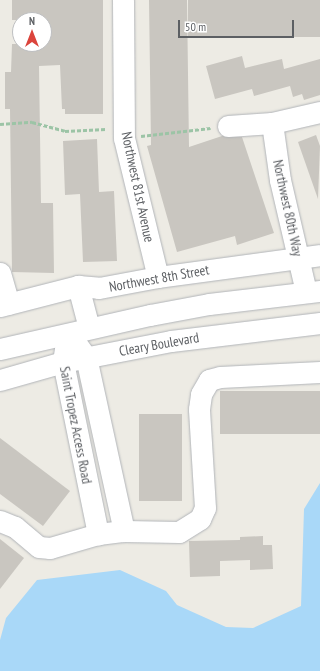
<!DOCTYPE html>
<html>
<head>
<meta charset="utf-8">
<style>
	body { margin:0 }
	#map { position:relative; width:320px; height:671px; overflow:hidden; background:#edebe4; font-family:"PT Sans Narrow",sans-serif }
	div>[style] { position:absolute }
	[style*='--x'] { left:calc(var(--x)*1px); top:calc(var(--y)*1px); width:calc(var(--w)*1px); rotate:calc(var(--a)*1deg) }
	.water>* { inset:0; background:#a9d8f8 }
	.building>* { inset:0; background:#c9c6c0; transform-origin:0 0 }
	.path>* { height:2.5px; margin-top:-1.25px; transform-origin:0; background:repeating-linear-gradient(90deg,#9cc4a6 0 4px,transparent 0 6px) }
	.roads { filter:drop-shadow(0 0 1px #b1b4b8) drop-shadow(0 0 1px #b1b4b8) }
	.minor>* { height:21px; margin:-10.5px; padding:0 10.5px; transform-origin:10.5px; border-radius:10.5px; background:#fff }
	span { translate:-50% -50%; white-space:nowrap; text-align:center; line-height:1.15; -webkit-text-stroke:3px #fff; paint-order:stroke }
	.street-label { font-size:14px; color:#5c5f63 }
	.north { position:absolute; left:12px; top:12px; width:40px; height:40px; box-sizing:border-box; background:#fff; border:1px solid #bebfc1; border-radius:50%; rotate:0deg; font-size:11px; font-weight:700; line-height:16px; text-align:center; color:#5c5f63 }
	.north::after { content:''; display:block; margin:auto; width:14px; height:18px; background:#db443c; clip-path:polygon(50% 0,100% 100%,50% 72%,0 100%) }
	.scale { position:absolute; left:178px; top:20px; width:116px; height:18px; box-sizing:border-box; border:2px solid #5c5f63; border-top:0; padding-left:5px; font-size:12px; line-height:14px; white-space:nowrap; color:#5c5f63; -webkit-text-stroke:3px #fff; paint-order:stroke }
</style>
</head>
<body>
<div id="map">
	<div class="water">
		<div style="clip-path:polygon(320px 483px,320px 671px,0 671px,0 640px,6px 618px,37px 580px,120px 570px,166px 591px,177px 605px,226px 627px,253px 628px,301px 606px,304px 509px)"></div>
	</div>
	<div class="building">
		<div style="clip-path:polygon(12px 0,103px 0,103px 114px,65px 114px,65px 109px,62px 109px,60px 65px,39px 66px,41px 203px,53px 203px,54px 273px,12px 272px,10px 109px,5px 109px,5px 72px,11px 72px,12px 44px,44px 44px,44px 20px,12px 20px)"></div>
		<div style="clip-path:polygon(149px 0,187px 0,189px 147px,222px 136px,242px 137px,274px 233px,237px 245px,235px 236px,177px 252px,147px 146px,151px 145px)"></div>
		<div style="left:188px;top:0;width:132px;height:37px"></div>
		<div style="clip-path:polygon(242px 56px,245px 68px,282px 59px,284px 69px,320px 59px,320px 95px,304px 100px,302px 94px,293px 97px,290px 86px,254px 96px,252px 89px,215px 99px,206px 66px)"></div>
		<div style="clip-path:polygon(316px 135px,320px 146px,318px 199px,298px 142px)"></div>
		<div style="clip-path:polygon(97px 139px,99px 192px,114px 191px,117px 261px,83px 262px,80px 194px,65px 195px,63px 141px)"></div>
		<div style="left:320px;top:391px;width:43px;height:100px;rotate:90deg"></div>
		<div style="left:139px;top:414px;width:43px;height:87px"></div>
		<div style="clip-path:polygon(0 438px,70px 491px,43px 526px,0 494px)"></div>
		<div style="clip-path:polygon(263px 536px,263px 545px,272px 545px,273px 569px,250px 570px,250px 560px,220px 561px,220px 576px,190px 577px,189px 541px,240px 540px,240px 537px)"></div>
		<div style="clip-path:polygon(0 539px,24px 558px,0 589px)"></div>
	</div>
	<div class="path">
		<div style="--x:0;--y:124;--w:32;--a:-4"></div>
		<div style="--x:32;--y:122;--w:34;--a:15"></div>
		<div style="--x:65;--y:131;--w:41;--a:-2.8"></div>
		<div style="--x:141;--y:136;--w:70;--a:-6.5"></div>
	</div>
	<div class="roads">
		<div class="minor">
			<div style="--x:123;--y:0;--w:138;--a:89.6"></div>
			<div style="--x:124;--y:138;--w:143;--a:76.3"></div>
			<div style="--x:272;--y:123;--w:58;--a:82"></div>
			<div style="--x:280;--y:180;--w:115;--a:76.9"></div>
			<div style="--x:228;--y:126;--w:44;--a:-3.9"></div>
			<div style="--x:272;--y:123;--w:49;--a:-12.9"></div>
			<div style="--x:0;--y:273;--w:32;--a:74"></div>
			<div style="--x:78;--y:286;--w:43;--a:75.3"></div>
			<div style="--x:0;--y:306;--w:81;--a:-14.4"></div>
			<div style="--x:78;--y:286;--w:21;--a:5"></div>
			<div style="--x:99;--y:288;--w:60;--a:-10.6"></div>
			<div style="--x:158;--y:277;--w:163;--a:-7.7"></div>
			<div style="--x:78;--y:346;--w:14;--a:54"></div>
			<div style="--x:86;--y:357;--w:178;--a:77.7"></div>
			<div style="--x:0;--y:349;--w:154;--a:-12.8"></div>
			<div style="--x:150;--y:315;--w:60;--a:-10.6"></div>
			<div style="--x:209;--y:304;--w:112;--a:-6.7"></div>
			<div style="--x:65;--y:349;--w:13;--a:99"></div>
			<div style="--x:63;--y:362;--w:176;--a:78.5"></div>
			<div style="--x:0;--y:380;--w:66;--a:-15.9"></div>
			<div style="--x:63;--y:362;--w:110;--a:-11"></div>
			<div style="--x:171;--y:341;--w:150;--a:-6.9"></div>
			<div style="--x:0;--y:521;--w:16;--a:22"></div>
			<div style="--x:15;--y:527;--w:31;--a:40"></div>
			<div style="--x:39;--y:547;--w:11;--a:5"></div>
			<div style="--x:50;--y:548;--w:50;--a:-16.3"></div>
			<div style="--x:98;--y:534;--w:26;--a:-7"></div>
			<div style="--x:124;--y:531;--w:55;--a:1"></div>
			<div style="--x:179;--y:532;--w:25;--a:-32"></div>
			<div style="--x:200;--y:519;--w:12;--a:-66"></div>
			<div style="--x:205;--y:508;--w:99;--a:-93.5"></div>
			<div style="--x:199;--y:409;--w:15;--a:-82"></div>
			<div style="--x:201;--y:394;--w:16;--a:-60"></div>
			<div style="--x:209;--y:380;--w:11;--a:-15"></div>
			<div style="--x:220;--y:377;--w:100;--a:-2.9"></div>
		</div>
	</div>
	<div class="street-label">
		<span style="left:138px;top:187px;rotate:78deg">Northwest 81st Avenue</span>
		<span style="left:288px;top:208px;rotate:78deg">Northwest 80th Way</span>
		<span style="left:159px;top:278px;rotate:-10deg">Northwest 8th Street</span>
		<span style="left:159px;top:344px;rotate:-10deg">Cleary Boulevard</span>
		<span style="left:76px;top:425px;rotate:79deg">Saint Tropez Access Road</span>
	</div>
	<div class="north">N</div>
	<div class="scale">50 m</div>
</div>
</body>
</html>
